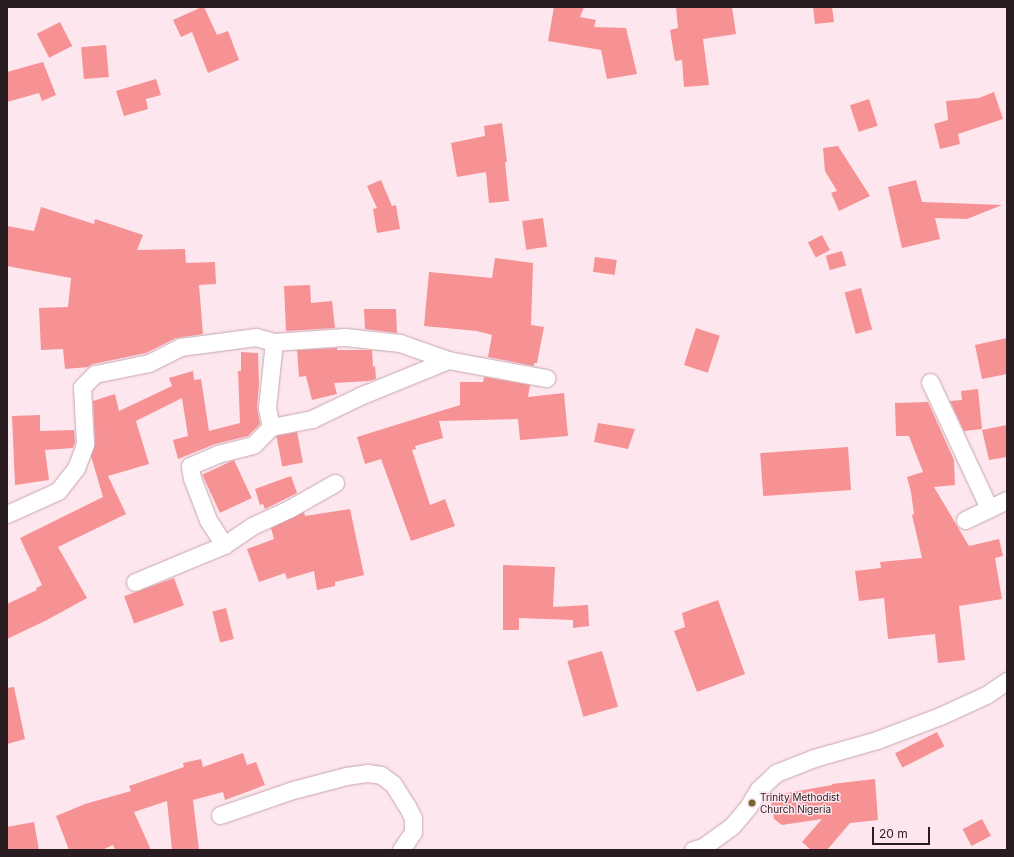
<!DOCTYPE html>
<html>
<head>
<meta charset="utf-8">
<style>
	body { margin:0 }
	#map { position:relative; width:1014px; height:857px; overflow:hidden; background:#fde6ed; font-family:Inter,sans-serif }
	div>[style] { position:absolute }
	[style*='--x'] { left:calc(var(--x)*1px); top:calc(var(--y)*1px); width:calc(var(--w)*1px); rotate:calc(var(--a)*1deg) }
	.building>* { inset:0; background:#f69194; transform-origin:0 0 }
	.roads { filter:drop-shadow(0 0 1px #c8a5af) drop-shadow(0 0 1px #c8a5af) }
	.street>* { height:17px; margin:-8.5px; padding:0 8.5px; transform-origin:8.5px; border-radius:8.5px; background:#fff }
	.dots>* { width:11px; height:11px; translate:-50% -50%; box-sizing:border-box; border:2px solid #fde6ed; border-radius:50% }
	span { translate:-50% -50%; white-space:nowrap; text-align:center; line-height:1.15; -webkit-text-stroke:3px #fde6ed; paint-order:stroke }
	.poi-label { font-size:10px; color:#2a1d21 }
	.left { translate:0 -50%; text-align:left }
	.frame { position:absolute; inset:0; border:8px solid #2a1d21; pointer-events:none }
	.scale { position:absolute; left:872px; top:827px; width:58px; height:18px; box-sizing:border-box; border:2px solid #2a1d21; border-top:0; padding-left:5px; font-size:12px; line-height:14px; white-space:nowrap; color:#2a1d21; -webkit-text-stroke:3px #fde6ed; paint-order:stroke }
</style>
</head>
<body>
<div id="map">
	<div class="building">
		<div style="clip-path:polygon(202px 7px,204px 7px,217px 35px,228px 31px,239px 60px,208px 73px,192px 32px,181px 37px,173px 20px)"></div>
		<div style="clip-path:polygon(554px 7px,584px 7px,580px 17px,596px 20px,594px 27px,626px 28px,637px 74px,607px 79px,601px 50px,548px 41px)"></div>
		<div style="clip-path:polygon(676px 7px,732px 7px,736px 34px,703px 39px,709px 85px,684px 87px,682px 60px,675px 61px,670px 30px,678px 28px)"></div>
		<div style="clip-path:polygon(813px 7px,832px 7px,834px 22px,815px 24px)"></div>
		<div style="left:60px;top:22px;width:27px;height:26px;rotate:63deg"></div>
		<div style="left:106px;top:45px;width:32px;height:25px;rotate:85deg"></div>
		<div style="clip-path:polygon(43px 62px,56px 95px,42px 101px,39px 93px,7px 102px,7px 72px)"></div>
		<div style="clip-path:polygon(156px 79px,161px 95px,146px 99px,148px 109px,124px 116px,116px 91px)"></div>
		<div style="clip-path:polygon(994px 92px,1003px 119px,958px 134px,960px 144px,940px 149px,934px 124px,948px 120px,946px 101px,979px 98px)"></div>
		<div style="left:869px;top:99px;width:28px;height:20px;rotate:72deg"></div>
		<div style="clip-path:polygon(502px 123px,507px 162px,505px 162px,509px 201px,489px 203px,486px 172px,457px 177px,451px 143px,485px 136px,484px 126px)"></div>
		<div style="clip-path:polygon(838px 146px,870px 196px,839px 211px,831px 193px,837px 191px,825px 171px,823px 148px)"></div>
		<div style="clip-path:polygon(381px 180px,392px 206px,396px 205px,400px 229px,377px 233px,373px 209px,377px 208px,367px 186px)"></div>
		<div style="clip-path:polygon(916px 180px,922px 202px,1002px 205px,967px 219px,935px 218px,940px 239px,902px 248px,888px 187px)"></div>
		<div style="clip-path:polygon(41px 207px,94px 224px,95px 219px,143px 235px,137px 250px,185px 249px,186px 263px,215px 262px,216px 284px,199px 285px,203px 334px,176px 338px,146px 353px,93px 364px,88px 367px,65px 369px,63px 349px,41px 350px,39px 308px,68px 307px,71px 278px,7px 266px,7px 226px,34px 231px)"></div>
		<div style="left:543px;top:218px;width:29px;height:21px;rotate:82deg"></div>
		<div style="left:822px;top:235px;width:17px;height:16px;rotate:62deg"></div>
		<div style="left:842px;top:251px;width:15px;height:17px;rotate:74deg"></div>
		<div style="left:595px;top:257px;width:22px;height:15px;rotate:8deg"></div>
		<div style="clip-path:polygon(495px 258px,533px 263px,531px 325px,544px 327px,537px 363px,534px 363px,534px 366px,488px 357px,492px 335px,477px 331px,424px 326px,429px 272px,492px 278px)"></div>
		<div style="clip-path:polygon(310px 285px,311px 303px,332px 301px,335px 328px,286px 331px,284px 286px)"></div>
		<div style="left:861px;top:288px;width:43px;height:17px;rotate:75deg"></div>
		<div style="clip-path:polygon(364px 309px,396px 309px,397px 333px,365px 329px)"></div>
		<div style="left:696px;top:328px;width:25px;height:39px;rotate:18deg"></div>
		<div style="clip-path:polygon(1007px 338px,1007px 374px,982px 379px,975px 345px)"></div>
		<div style="clip-path:polygon(337px 348px,337px 350px,372px 350px,373px 367px,375px 366px,376px 379px,369px 381px,334px 383px,337px 394px,312px 400px,306px 376px,299px 377px,297px 350px)"></div>
		<div style="clip-path:polygon(241px 352px,258px 353px,259px 384px,257px 407px,260px 424px,248px 436px,215px 444px,178px 459px,173px 440px,188px 436px,182px 398px,136px 421px,149px 464px,108px 476px,126px 514px,58px 547px,87px 598px,47px 620px,7px 639px,7px 604px,37px 590px,36px 588px,42px 585px,20px 538px,103px 497px,91px 456px,95px 443px,93px 401px,115px 394px,119px 411px,172px 386px,169px 378px,193px 371px,194px 380px,201px 379px,209px 431px,240px 423px,238px 371px,241px 371px)"></div>
		<div style="clip-path:polygon(484px 377px,530px 385px,528px 397px,564px 393px,568px 436px,520px 440px,518px 419px,439px 421px,443px 438px,415px 446px,416px 449px,412px 450px,430px 505px,445px 499px,455px 526px,411px 541px,381px 459px,365px 464px,357px 437px,460px 405px,460px 382px,483px 382px)"></div>
		<div style="clip-path:polygon(978px 389px,982px 429px,964px 431px,950px 401px,962px 400px,961px 391px)"></div>
		<div style="clip-path:polygon(928px 402px,954px 460px,955px 485px,934px 487px,969px 546px,999px 539px,1003px 556px,995px 558px,1002px 599px,959px 606px,965px 660px,938px 663px,935px 634px,888px 639px,884px 598px,859px 601px,855px 571px,881px 568px,880px 562px,922px 558px,912px 515px,914px 514px,911px 492px,907px 477px,923px 472px,909px 436px,896px 436px,895px 403px)"></div>
		<div style="clip-path:polygon(40px 415px,40px 431px,74px 430px,75px 442px,73px 448px,45px 450px,49px 480px,15px 485px,12px 416px)"></div>
		<div style="clip-path:polygon(598px 423px,635px 429px,628px 449px,594px 442px)"></div>
		<div style="clip-path:polygon(1007px 425px,1007px 457px,989px 460px,982px 430px)"></div>
		<div style="left:297px;top:432px;width:31px;height:21px;rotate:79deg"></div>
		<div style="left:848px;top:447px;width:43px;height:88px;rotate:86deg"></div>
		<div style="left:234px;top:460px;width:42px;height:35px;rotate:65deg"></div>
		<div style="clip-path:polygon(291px 476px,297px 493px,265px 509px,263px 504px,260px 505px,255px 489px)"></div>
		<div style="clip-path:polygon(350px 509px,364px 575px,335px 582px,335px 586px,317px 590px,314px 571px,287px 579px,285px 573px,259px 582px,247px 549px,274px 539px,271px 528px,304px 512px,305px 516px)"></div>
		<div style="clip-path:polygon(503px 565px,555px 567px,553px 607px,588px 605px,589px 626px,573px 628px,573px 620px,519px 618px,519px 630px,503px 630px)"></div>
		<div style="left:174px;top:578px;width:29px;height:53px;rotate:70deg"></div>
		<div style="clip-path:polygon(718px 600px,745px 674px,697px 692px,674px 631px,685px 627px,682px 613px)"></div>
		<div style="left:226px;top:608px;width:32px;height:14px;rotate:76deg"></div>
		<div style="left:602px;top:651px;width:58px;height:36px;rotate:74deg"></div>
		<div style="clip-path:polygon(14px 687px,25px 739px,7px 744px,7px 688px)"></div>
		<div style="left:937px;top:732px;width:16px;height:47px;rotate:63deg"></div>
		<div style="clip-path:polygon(243px 753px,247px 765px,256px 762px,265px 785px,225px 800px,223px 792px,193px 800px,199px 850px,172px 850px,167px 801px,134px 812px,151px 850px,115px 850px,113px 845px,102px 850px,69px 850px,56px 816px,85px 804px,131px 791px,129px 786px,184px 767px,183px 763px,201px 759px,203px 767px)"></div>
		<div style="clip-path:polygon(875px 779px,878px 820px,850px 823px,827px 850px,811px 850px,802px 842px,822px 819px,782px 825px,774px 819px,770px 796px,832px 785px,832px 784px)"></div>
		<div style="left:982px;top:819px;width:19px;height:22px;rotate:62deg"></div>
		<div style="clip-path:polygon(34px 822px,39px 850px,7px 850px,7px 827px)"></div>
	</div>
	<div class="roads">
		<div class="street">
			<div style="--x:274;--y:342;--w:66;--a:96.1"></div>
			<div style="--x:267;--y:408;--w:19;--a:78"></div>
			<div style="--x:271;--y:427;--w:25;--a:135"></div>
			<div style="--x:253;--y:445;--w:36;--a:166"></div>
			<div style="--x:218;--y:454;--w:30;--a:157"></div>
			<div style="--x:190;--y:466;--w:12;--a:81"></div>
			<div style="--x:192;--y:478;--w:45;--a:69.1"></div>
			<div style="--x:208;--y:520;--w:30;--a:57"></div>
			<div style="--x:224;--y:545;--w:34;--a:-34"></div>
			<div style="--x:252;--y:526;--w:41;--a:-24.7"></div>
			<div style="--x:289;--y:509;--w:53;--a:-29.5"></div>
			<div style="--x:930;--y:382;--w:139;--a:64.9"></div>
			<div style="--x:271;--y:427;--w:42;--a:-11"></div>
			<div style="--x:312;--y:419;--w:53;--a:-25.6"></div>
			<div style="--x:360;--y:396;--w:95;--a:-22.2"></div>
			<div style="--x:7;--y:514;--w:56;--a:-24.3"></div>
			<div style="--x:58;--y:491;--w:29;--a:-52"></div>
			<div style="--x:76;--y:468;--w:26;--a:-69"></div>
			<div style="--x:85;--y:444;--w:57;--a:-93"></div>
			<div style="--x:82;--y:387;--w:18;--a:-45"></div>
			<div style="--x:95;--y:374;--w:55;--a:-11.5"></div>
			<div style="--x:149;--y:363;--w:35;--a:-27"></div>
			<div style="--x:180;--y:347;--w:77;--a:-7.5"></div>
			<div style="--x:256;--y:337;--w:19;--a:16"></div>
			<div style="--x:274;--y:342;--w:71;--a:-4"></div>
			<div style="--x:345;--y:337;--w:55;--a:6.2"></div>
			<div style="--x:400;--y:343;--w:51;--a:19.5"></div>
			<div style="--x:448;--y:360;--w:100;--a:10.4"></div>
			<div style="--x:965;--y:520;--w:47;--a:-25.5"></div>
			<div style="--x:135;--y:582;--w:96;--a:-22.6"></div>
			<div style="--x:220;--y:815;--w:77;--a:-18.9"></div>
			<div style="--x:293;--y:790;--w:55;--a:-14.8"></div>
			<div style="--x:346;--y:776;--w:21;--a:-8"></div>
			<div style="--x:367;--y:773;--w:14;--a:8"></div>
			<div style="--x:381;--y:775;--w:15;--a:37"></div>
			<div style="--x:393;--y:784;--w:26;--a:58"></div>
			<div style="--x:407;--y:806;--w:13;--a:63"></div>
			<div style="--x:413;--y:818;--w:14;--a:90"></div>
			<div style="--x:413;--y:832;--w:22;--a:124"></div>
			<div style="--x:693;--y:850;--w:10;--a:-17"></div>
			<div style="--x:703;--y:847;--w:36;--a:-36"></div>
			<div style="--x:732;--y:826;--w:25;--a:-50"></div>
			<div style="--x:748;--y:807;--w:21;--a:-59"></div>
			<div style="--x:759;--y:789;--w:23;--a:-43"></div>
			<div style="--x:776;--y:773;--w:41;--a:-21.5"></div>
			<div style="--x:814;--y:758;--w:66;--a:-15.9"></div>
			<div style="--x:877;--y:740;--w:67;--a:-20.9"></div>
			<div style="--x:940;--y:716;--w:51;--a:-24.5"></div>
			<div style="--x:986;--y:695;--w:25;--a:-34"></div>
		</div>
	</div>
	<div class="dots">
		<div style="left:752px;top:803px;background:#706734"></div>
	</div>
	<div class="poi-label">
		<span class="left" style="left:760px;top:803px">Trinity Methodist<br>Church Nigeria</span>
	</div>
	<div class="frame"></div>
	<div class="scale">20 m</div>
</div>
</body>
</html>
